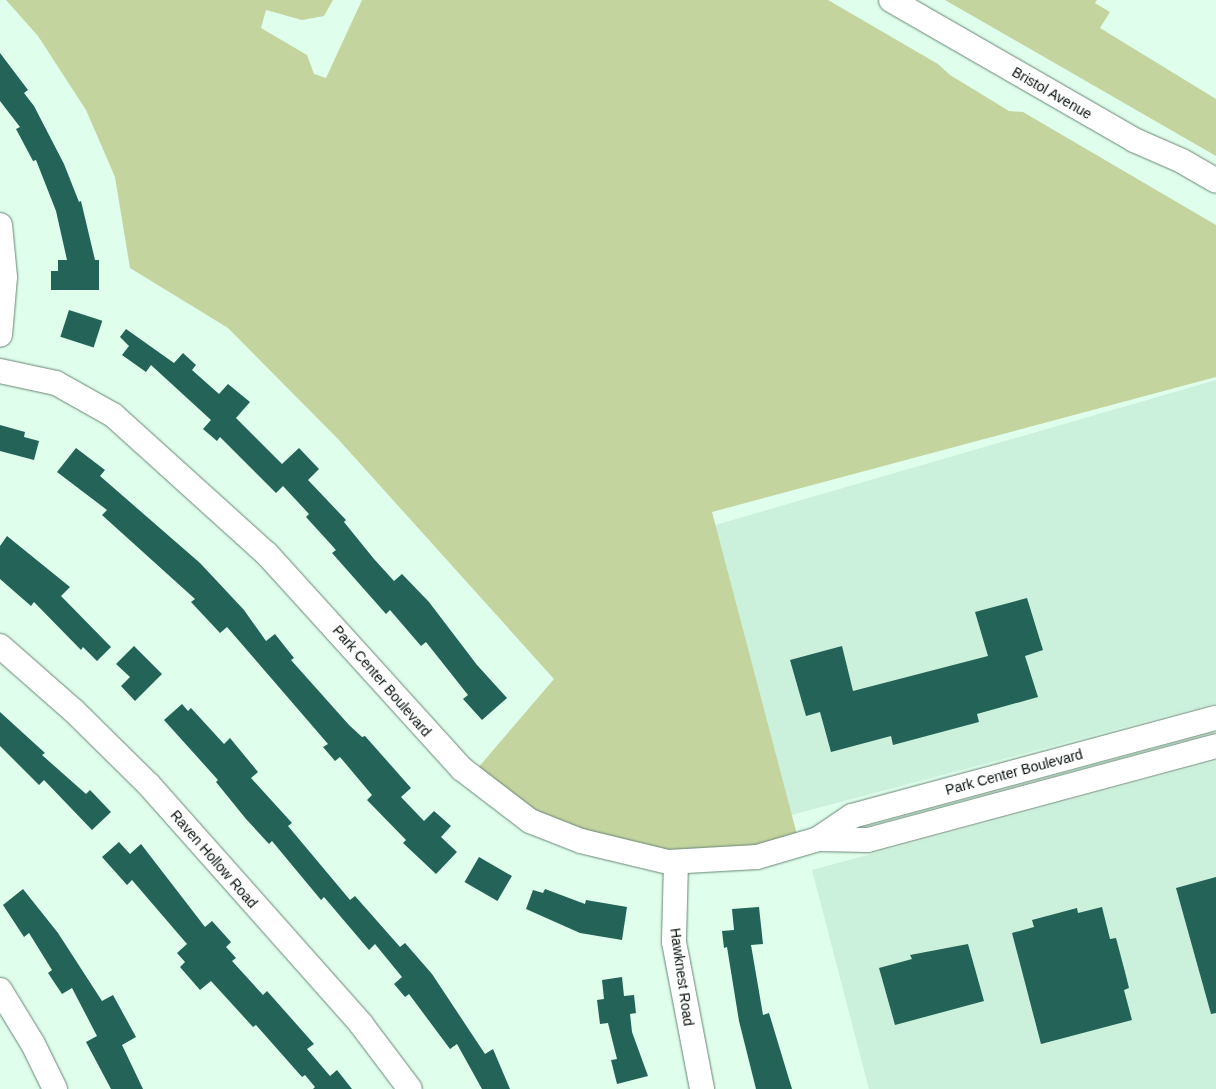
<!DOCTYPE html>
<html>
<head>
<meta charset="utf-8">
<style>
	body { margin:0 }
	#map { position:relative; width:1216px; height:1089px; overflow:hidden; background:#dffeec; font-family:Helvetica,sans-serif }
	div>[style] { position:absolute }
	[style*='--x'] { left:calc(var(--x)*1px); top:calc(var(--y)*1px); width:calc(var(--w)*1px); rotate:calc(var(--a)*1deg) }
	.built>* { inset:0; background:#cbf0db }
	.green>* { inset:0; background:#c3d49f }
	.building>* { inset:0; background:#236358; transform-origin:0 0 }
	.roads { filter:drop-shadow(0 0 1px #698575) drop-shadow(0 0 1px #698575) }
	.minor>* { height:24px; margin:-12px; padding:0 12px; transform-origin:12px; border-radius:12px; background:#fff }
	span { translate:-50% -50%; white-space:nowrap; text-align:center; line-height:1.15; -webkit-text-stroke:5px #fff; paint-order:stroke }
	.street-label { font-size:14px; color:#07110b }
</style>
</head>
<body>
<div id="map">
	<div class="built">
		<div style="clip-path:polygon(1216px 380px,1216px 703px,776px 819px,698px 530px)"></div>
		<div style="clip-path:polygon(1216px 761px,1216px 1089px,869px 1089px,812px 870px)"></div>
	</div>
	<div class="green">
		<div style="clip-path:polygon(6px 0,333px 0,324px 16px,302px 20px,266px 10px,261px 28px,307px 55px,314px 74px,326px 78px,362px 0,828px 0,938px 64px,950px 75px,1009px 111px,1023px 112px,1216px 225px,1216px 377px,712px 512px,800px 846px,696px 863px,575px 840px,471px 776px,554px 679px,338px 439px,228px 328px,130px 268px,115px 177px,86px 110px,38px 36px)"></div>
		<div style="clip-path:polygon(945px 0,1097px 0,1095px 3px,1110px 12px,1100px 28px,1216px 99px,1216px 156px)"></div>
	</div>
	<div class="building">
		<div style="clip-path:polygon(0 53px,28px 90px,24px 93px,34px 106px,64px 164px,79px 202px,81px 201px,95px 260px,99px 260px,99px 290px,51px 290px,51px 271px,58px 271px,58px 260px,67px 260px,56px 211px,36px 160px,33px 161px,16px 129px,20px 127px,0 101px)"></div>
		<div style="left:69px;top:310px;width:35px;height:28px;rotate:18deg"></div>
		<div style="clip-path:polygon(126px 329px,174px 363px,183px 353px,196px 365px,192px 370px,219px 394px,228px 384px,250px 402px,236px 418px,282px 464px,299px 448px,319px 469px,308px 480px,346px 520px,344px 522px,374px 559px,394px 581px,402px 574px,429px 602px,477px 665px,507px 698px,482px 720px,463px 699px,468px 695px,426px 642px,421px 646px,390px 610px,386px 614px,332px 553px,336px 550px,306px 517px,309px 514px,283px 486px,276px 493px,220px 437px,217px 441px,203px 429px,211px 420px,151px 365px,146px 372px,122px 355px,129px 346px,120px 337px)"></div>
		<div style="clip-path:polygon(0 425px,25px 432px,24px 437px,39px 441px,34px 460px,0 451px)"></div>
		<div style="clip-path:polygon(76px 448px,105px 470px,100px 476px,200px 563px,244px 610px,266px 641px,275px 634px,294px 658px,291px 660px,349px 725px,362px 737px,365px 736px,411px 788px,401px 797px,424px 821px,434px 811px,451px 826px,441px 837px,457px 852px,436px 874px,403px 843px,406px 840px,367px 800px,372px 795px,340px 757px,335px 761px,323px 747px,328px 744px,227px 627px,220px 633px,191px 602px,195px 599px,102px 515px,107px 510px,57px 472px)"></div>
		<div style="clip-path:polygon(7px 536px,70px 587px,61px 596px,111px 647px,97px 661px,83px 647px,81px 650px,34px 602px,31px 606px,0 579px,0 546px)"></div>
		<div style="clip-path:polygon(1027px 598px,1043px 650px,1025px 656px,1038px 697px,977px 714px,979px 722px,893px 745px,891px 736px,831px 752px,820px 712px,806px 716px,790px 660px,842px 646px,853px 691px,988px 656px,975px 612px)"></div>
		<div style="clip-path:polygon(134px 646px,162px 674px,135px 701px,121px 686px,130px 677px,116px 664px)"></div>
		<div style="clip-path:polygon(182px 704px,188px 711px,191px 708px,224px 744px,230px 738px,258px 772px,251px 778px,292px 823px,288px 826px,350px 900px,355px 896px,400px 947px,405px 943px,432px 974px,485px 1054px,493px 1049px,510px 1089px,482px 1089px,457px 1044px,450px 1049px,409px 994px,405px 997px,394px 984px,402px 977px,375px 944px,369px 950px,324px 897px,321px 900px,272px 841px,269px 844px,246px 819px,216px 782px,218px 780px,164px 720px)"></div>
		<div style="clip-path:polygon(0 712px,45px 753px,42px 755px,86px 794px,90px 790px,111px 812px,92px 830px,44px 780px,39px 785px,0 746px)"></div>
		<div style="clip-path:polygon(119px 842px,130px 854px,141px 844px,205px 927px,212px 921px,231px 942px,226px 947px,236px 958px,232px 961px,263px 995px,267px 991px,314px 1044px,307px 1049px,330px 1076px,337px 1070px,352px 1089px,313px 1089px,315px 1087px,305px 1075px,302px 1077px,256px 1025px,253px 1027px,211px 981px,200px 990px,180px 967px,185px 962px,177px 953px,187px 944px,132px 880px,127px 885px,102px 857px)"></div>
		<div style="left:479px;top:857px;width:38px;height:29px;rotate:30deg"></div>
		<div style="clip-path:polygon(1216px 877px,1216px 1013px,1211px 1014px,1176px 888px)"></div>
		<div style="clip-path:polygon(23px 889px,58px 933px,102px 1001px,113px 995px,136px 1037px,122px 1045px,143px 1089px,111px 1089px,86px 1042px,97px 1036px,72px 988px,62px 994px,48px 973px,52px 970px,29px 933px,24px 937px,3px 905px)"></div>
		<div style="clip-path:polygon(545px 889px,585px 904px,586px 900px,627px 907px,622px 940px,580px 933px,526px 909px,533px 890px,543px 893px)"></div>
		<div style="clip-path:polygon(759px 907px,763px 944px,751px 945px,763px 1015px,769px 1013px,792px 1089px,756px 1089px,739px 1021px,727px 947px,724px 948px,722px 931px,734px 930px,732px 909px)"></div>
		<div style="clip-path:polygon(1102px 907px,1110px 939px,1116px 938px,1125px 972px,1129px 988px,1124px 990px,1132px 1020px,1041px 1044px,1012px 933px,1034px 927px,1032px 920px,1077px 908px,1078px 913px)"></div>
		<div style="clip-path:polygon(968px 944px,984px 1001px,895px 1025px,879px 968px,912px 959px,910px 955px)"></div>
		<div style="clip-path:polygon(622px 977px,624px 996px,634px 995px,636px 1013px,630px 1014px,632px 1032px,648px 1076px,617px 1084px,611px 1060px,617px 1059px,608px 1023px,600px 1024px,597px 1000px,604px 999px,602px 980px)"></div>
	</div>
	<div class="roads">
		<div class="minor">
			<div style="--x:891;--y:0;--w:280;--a:29.9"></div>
			<div style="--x:1134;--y:140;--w:52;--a:23.6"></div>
			<div style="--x:1182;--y:161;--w:39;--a:30"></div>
			<div style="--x:0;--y:225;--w:52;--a:84.5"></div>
			<div style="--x:5;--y:277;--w:58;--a:94.9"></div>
			<div style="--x:0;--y:371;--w:57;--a:12.1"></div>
			<div style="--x:56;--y:383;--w:65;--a:29.3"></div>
			<div style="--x:113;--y:415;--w:207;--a:42.1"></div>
			<div style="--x:267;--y:554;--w:290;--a:47.8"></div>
			<div style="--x:462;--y:769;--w:86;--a:37.4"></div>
			<div style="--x:530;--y:821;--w:55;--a:21.4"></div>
			<div style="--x:581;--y:841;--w:89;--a:13.6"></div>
			<div style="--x:668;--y:862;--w:89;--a:-3.2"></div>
			<div style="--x:757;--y:857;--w:64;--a:-16.4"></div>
			<div style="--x:818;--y:839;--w:41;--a:-34.1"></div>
			<div style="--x:852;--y:816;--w:377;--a:-15.1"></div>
			<div style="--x:0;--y:646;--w:98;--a:41.3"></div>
			<div style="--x:74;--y:711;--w:105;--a:44.6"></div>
			<div style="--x:149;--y:785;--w:319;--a:48.4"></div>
			<div style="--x:361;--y:1024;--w:81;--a:53"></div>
			<div style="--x:818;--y:839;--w:50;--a:1.1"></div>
			<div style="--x:868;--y:840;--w:360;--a:-15.1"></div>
			<div style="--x:676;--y:863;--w:79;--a:91.5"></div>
			<div style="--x:674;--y:942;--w:150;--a:79.2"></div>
			<div style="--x:0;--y:990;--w:63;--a:58.6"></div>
			<div style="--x:33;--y:1044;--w:50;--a:63.9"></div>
		</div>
	</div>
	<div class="street-label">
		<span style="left:1052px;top:93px;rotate:30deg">Bristol Avenue</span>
		<span style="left:382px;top:681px;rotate:49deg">Park Center Boulevard</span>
		<span style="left:1014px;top:772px;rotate:-15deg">Park Center Boulevard</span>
		<span style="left:214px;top:859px;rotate:49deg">Raven Hollow Road</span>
		<span style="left:682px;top:977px;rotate:82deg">Hawknest Road</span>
	</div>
</div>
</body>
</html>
